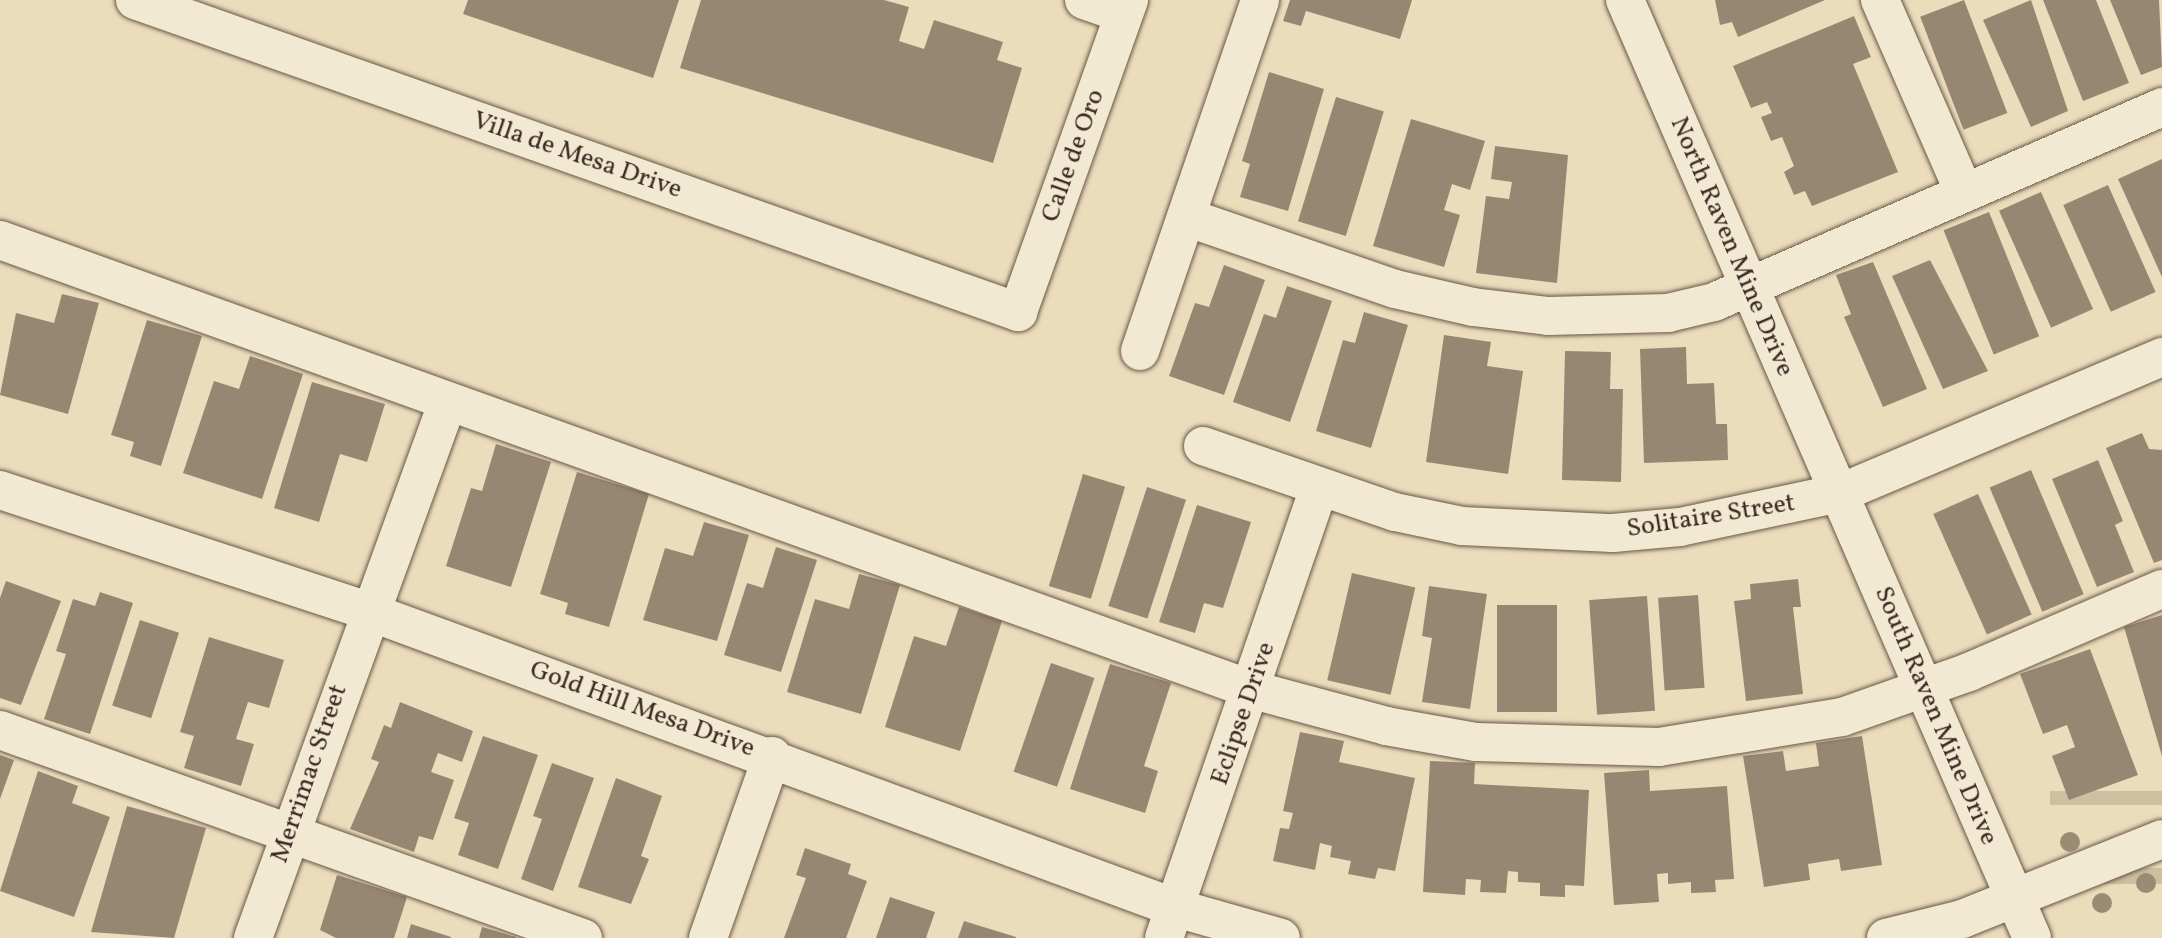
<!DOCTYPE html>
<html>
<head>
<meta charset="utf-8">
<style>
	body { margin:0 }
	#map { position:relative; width:2162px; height:938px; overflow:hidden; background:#ebddbb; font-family:Vollkorn,serif }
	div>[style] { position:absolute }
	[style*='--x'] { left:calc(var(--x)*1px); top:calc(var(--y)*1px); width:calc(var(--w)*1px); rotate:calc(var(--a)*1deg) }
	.green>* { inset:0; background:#cdbfa1; transform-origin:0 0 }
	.building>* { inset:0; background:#978772; transform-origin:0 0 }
	.roads { filter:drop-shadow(0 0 2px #685749) drop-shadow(0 0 2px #685749) }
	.minor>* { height:38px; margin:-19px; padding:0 19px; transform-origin:19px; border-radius:19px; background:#f2e9d3 }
	.trees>* { width:20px; height:20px; margin:-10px; border-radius:50%; background:#9b8b75 }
	span { translate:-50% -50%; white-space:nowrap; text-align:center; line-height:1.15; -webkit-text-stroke:6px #f2e9d3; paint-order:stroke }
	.street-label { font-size:26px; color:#3c2a23 }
</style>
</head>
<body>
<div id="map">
	<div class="green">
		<div style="left:2162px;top:791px;width:14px;height:112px;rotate:90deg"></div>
		<div style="left:2162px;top:868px;width:16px;height:74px;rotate:90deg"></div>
	</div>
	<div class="building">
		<div style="clip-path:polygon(468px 0,679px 0,653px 78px,463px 14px)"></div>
		<div style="clip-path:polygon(701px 0,884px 0,909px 7px,899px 41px,924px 49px,934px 20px,1003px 42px,997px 60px,1022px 68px,993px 163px,680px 68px)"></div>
		<div style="clip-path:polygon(1290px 0,1412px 0,1400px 39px,1306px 11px,1301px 26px,1283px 21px)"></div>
		<div style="clip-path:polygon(1715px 0,1825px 0,1738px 37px,1732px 22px,1720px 25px)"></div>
		<div style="left:1964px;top:0;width:121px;height:47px;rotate:69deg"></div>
		<div style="clip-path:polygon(2031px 0,2068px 111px,2031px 127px,1983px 20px)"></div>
		<div style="clip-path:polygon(2043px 0,2096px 0,2129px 83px,2083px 101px)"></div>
		<div style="clip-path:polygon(2110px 0,2159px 0,2162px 67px,2141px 75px)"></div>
		<div style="clip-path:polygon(1854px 16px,1871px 57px,1853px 64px,1898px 172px,1812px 206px,1805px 191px,1794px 195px,1784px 172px,1794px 166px,1782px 137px,1771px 141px,1761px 117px,1772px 113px,1767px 102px,1751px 108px,1733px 66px)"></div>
		<div style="clip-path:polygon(1269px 72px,1324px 89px,1288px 211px,1240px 197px,1250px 164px,1242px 161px)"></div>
		<div style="left:1336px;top:97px;width:50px;height:130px;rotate:17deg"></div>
		<div style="clip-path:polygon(1411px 119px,1485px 141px,1470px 190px,1452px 184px,1444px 210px,1460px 215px,1444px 267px,1373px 246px)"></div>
		<div style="clip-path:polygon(1495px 146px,1568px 155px,1557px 283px,1476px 273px,1486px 196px,1509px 199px,1512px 182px,1491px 179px)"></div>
		<div style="clip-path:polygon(2162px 159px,2162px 277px,2118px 179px)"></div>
		<div style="left:2108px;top:185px;width:117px;height:49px;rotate:66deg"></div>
		<div style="left:2041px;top:192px;width:128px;height:46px;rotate:66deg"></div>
		<div style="left:1989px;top:212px;width:134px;height:49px;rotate:68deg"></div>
		<div style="clip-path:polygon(1930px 260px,1988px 371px,1943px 389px,1892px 276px)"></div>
		<div style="clip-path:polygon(1873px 262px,1927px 389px,1883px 407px,1844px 317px,1851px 314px,1836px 275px)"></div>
		<div style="clip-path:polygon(1224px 265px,1265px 280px,1224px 395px,1169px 376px,1195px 303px,1209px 307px)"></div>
		<div style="clip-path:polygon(1287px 286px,1332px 301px,1290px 422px,1233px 402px,1264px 314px,1276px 318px)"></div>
		<div style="clip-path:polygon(62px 294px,99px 303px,68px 414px,0 395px,16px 313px,54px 323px)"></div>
		<div style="clip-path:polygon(1364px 312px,1408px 325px,1371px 448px,1316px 431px,1343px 340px,1355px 343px)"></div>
		<div style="clip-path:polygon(147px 320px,202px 336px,161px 466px,130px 456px,134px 442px,111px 435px)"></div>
		<div style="clip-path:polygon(1444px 335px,1491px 342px,1487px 366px,1523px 371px,1508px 474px,1426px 462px)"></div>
		<div style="clip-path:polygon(1686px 347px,1687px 384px,1714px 383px,1716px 424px,1727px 424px,1728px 460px,1644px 463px,1640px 349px)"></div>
		<div style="clip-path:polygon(1565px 351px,1611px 352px,1610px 389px,1623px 389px,1621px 482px,1562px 480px)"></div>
		<div style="clip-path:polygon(250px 356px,303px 374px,262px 499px,183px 473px,214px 381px,239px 389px)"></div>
		<div style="clip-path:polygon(312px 382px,385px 404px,367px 462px,340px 454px,319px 522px,274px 508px)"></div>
		<div style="clip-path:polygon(2142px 433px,2149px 449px,2162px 450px,2162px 560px,2154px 563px,2106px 448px)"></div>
		<div style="clip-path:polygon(496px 444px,551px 462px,511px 587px,446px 566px,471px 488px,482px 491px)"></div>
		<div style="clip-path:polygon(2098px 460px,2123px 521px,2115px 525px,2134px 572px,2097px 587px,2052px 479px)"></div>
		<div style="left:2031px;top:470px;width:135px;height:45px;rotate:67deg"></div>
		<div style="clip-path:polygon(577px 472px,649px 494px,609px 627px,565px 614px,568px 603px,540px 594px)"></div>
		<div style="left:1083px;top:474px;width:44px;height:117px;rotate:17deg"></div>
		<div style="left:1147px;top:487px;width:41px;height:125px;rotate:18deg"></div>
		<div style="left:1978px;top:494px;width:132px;height:49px;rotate:66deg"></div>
		<div style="clip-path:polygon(1197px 505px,1251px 522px,1223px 608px,1204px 603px,1195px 633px,1159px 622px)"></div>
		<div style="clip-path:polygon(704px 522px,749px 535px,717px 641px,643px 620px,665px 548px,693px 556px)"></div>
		<div style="clip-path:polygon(776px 547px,817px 560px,781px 672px,724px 655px,747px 583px,763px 588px)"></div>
		<div style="left:1352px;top:573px;width:65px;height:110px;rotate:13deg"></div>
		<div style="clip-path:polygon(859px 574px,900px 585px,861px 714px,787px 692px,815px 599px,849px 609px)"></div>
		<div style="clip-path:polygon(1798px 579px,1801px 607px,1793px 607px,1803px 694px,1746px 701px,1734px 601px,1751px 599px,1750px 584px)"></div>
		<div style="clip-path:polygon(6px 581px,61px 601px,21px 705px,0 698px,0 598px)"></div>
		<div style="clip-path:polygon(1429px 586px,1487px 594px,1470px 709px,1422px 702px,1432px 638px,1422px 636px)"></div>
		<div style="clip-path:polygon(100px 592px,133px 603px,90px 734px,44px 719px,66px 654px,56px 651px,73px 599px,95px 606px)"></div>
		<div style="left:1698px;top:595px;width:93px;height:40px;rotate:86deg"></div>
		<div style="left:1647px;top:596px;width:115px;height:58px;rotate:86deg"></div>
		<div style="left:1497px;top:605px;width:60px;height:107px"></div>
		<div style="clip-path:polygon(959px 607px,1002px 621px,960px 751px,885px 727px,914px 636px,946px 646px)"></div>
		<div style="clip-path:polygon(2162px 615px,2162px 756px,2124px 627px)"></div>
		<div style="left:140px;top:620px;width:41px;height:90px;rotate:18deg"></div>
		<div style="clip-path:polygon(209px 637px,284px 660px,269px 708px,248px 702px,236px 739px,254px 744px,241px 786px,184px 768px,194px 736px,180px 732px)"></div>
		<div style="clip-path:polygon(2090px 649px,2138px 775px,2069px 800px,2052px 756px,2075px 747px,2067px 725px,2043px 734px,2020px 674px)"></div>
		<div style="left:1051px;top:663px;width:46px;height:115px;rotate:19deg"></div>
		<div style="clip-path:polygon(1110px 664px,1171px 683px,1144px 766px,1158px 771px,1145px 813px,1070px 789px)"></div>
		<div style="clip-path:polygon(400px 702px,473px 731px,462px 762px,438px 753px,431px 772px,454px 780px,433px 840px,419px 836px,414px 852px,350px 829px,379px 762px,371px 759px,384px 725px,391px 728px)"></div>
		<div style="clip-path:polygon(1300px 732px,1344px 741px,1339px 762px,1415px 778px,1395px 871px,1378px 868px,1375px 879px,1348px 874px,1351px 861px,1330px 857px,1332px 846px,1320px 843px,1315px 870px,1273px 861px,1280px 828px,1289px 829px,1293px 813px,1283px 811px)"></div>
		<div style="clip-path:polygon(483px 736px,538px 755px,498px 869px,458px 855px,469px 823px,454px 818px)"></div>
		<div style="clip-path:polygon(1862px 736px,1882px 865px,1841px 871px,1839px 859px,1808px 864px,1810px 880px,1764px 887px,1743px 756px,1783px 751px,1786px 771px,1819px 766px,1816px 743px)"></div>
		<div style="clip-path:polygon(0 755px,14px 760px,0 799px)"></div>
		<div style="clip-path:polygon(1430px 761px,1475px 763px,1474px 784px,1589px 790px,1584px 886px,1565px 885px,1565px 897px,1540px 896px,1540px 883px,1518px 882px,1518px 872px,1508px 871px,1506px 893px,1480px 892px,1481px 880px,1466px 879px,1465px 895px,1423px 892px)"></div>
		<div style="clip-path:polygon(552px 763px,594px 778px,553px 891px,521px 879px,542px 819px,533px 816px)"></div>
		<div style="clip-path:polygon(1649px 770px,1650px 791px,1727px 786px,1734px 879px,1715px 880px,1716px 892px,1691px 893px,1691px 882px,1668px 884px,1668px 873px,1657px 874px,1659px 902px,1614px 905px,1604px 773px)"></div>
		<div style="clip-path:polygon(38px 771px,78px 786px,72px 803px,110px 817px,74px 917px,0 891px)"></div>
		<div style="clip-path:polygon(616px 778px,662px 796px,641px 856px,649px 859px,631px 904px,578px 887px)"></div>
		<div style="clip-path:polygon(127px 806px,206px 828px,174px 938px,91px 932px)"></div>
		<div style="clip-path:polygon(805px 848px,851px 864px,848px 874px,867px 881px,846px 938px,784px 938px,806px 878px,796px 875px)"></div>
		<div style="clip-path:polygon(337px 875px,407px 897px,394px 938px,336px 938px,320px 930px)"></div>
		<div style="clip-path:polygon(890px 897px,935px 912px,926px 938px,876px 938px)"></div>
		<div style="clip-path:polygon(964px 921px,1016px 937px,1016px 938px,958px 938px)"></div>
		<div style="clip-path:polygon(411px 924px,451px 937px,451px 938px,407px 938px)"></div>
		<div style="clip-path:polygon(482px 927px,516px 937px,516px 938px,479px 938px)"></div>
	</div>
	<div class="roads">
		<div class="minor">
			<div style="--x:135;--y:0;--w:937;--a:19.46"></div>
			<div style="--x:1018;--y:312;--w:331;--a:-70.4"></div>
			<div style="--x:1084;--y:0;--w:42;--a:19.3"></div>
			<div style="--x:1625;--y:0;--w:1022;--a:66.54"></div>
			<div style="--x:1880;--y:0;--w:207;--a:66.4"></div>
			<div style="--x:1186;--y:217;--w:221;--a:19"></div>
			<div style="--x:1395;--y:289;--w:80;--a:13"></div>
			<div style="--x:1473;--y:307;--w:76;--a:6.8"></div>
			<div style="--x:1548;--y:316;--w:120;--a:-1.4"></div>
			<div style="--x:1668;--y:313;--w:47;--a:-13.4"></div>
			<div style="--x:1714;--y:302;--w:489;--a:-23.5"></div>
			<div style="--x:0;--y:240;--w:1331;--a:19.76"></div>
			<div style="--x:1253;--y:690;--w:138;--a:15.1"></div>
			<div style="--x:1386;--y:726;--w:91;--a:10.1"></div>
			<div style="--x:1476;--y:742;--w:183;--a:1.6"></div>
			<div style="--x:1659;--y:747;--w:185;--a:-9.3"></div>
			<div style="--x:1842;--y:717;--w:135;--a:-19.5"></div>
			<div style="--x:1969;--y:672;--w:210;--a:-23.3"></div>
			<div style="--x:1140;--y:351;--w:371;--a:-71.1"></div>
			<div style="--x:1203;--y:446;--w:203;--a:19"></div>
			<div style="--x:1395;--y:512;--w:68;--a:11.8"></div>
			<div style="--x:1462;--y:526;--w:151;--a:2.7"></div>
			<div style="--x:1613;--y:533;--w:67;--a:-5.1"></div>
			<div style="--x:1680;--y:527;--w:164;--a:-12"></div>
			<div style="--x:1840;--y:493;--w:350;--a:-22.9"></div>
			<div style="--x:0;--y:490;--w:386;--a:18.2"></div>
			<div style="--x:367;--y:611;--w:862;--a:20.16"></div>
			<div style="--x:1176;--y:908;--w:109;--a:15.9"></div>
			<div style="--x:0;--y:730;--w:619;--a:19.64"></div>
			<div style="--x:253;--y:938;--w:571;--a:-70.04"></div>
			<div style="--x:708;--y:938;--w:193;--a:-70.6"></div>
			<div style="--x:1164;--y:938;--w:476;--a:-71"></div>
			<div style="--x:1886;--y:938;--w:78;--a:-14"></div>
			<div style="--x:1962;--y:919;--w:215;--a:-21.8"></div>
		</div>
	</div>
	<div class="trees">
		<div style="left:2070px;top:842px"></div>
		<div style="left:2146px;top:883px"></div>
		<div style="left:2102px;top:903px"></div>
	</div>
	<div class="street-label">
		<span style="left:577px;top:156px;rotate:19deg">Villa de Mesa Drive</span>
		<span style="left:1074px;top:156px;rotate:-70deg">Calle de Oro</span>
		<span style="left:1731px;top:247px;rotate:67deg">North Raven Mine Drive</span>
		<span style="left:1711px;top:517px;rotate:-9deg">Solitaire Street</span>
		<span style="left:642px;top:710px;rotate:20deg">Gold Hill Mesa Drive</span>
		<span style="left:1244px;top:714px;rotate:-71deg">Eclipse Drive</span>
		<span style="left:1935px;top:716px;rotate:67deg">South Raven Mine Drive</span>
		<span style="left:310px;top:774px;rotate:-71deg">Merrimac Street</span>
	</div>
</div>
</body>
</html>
